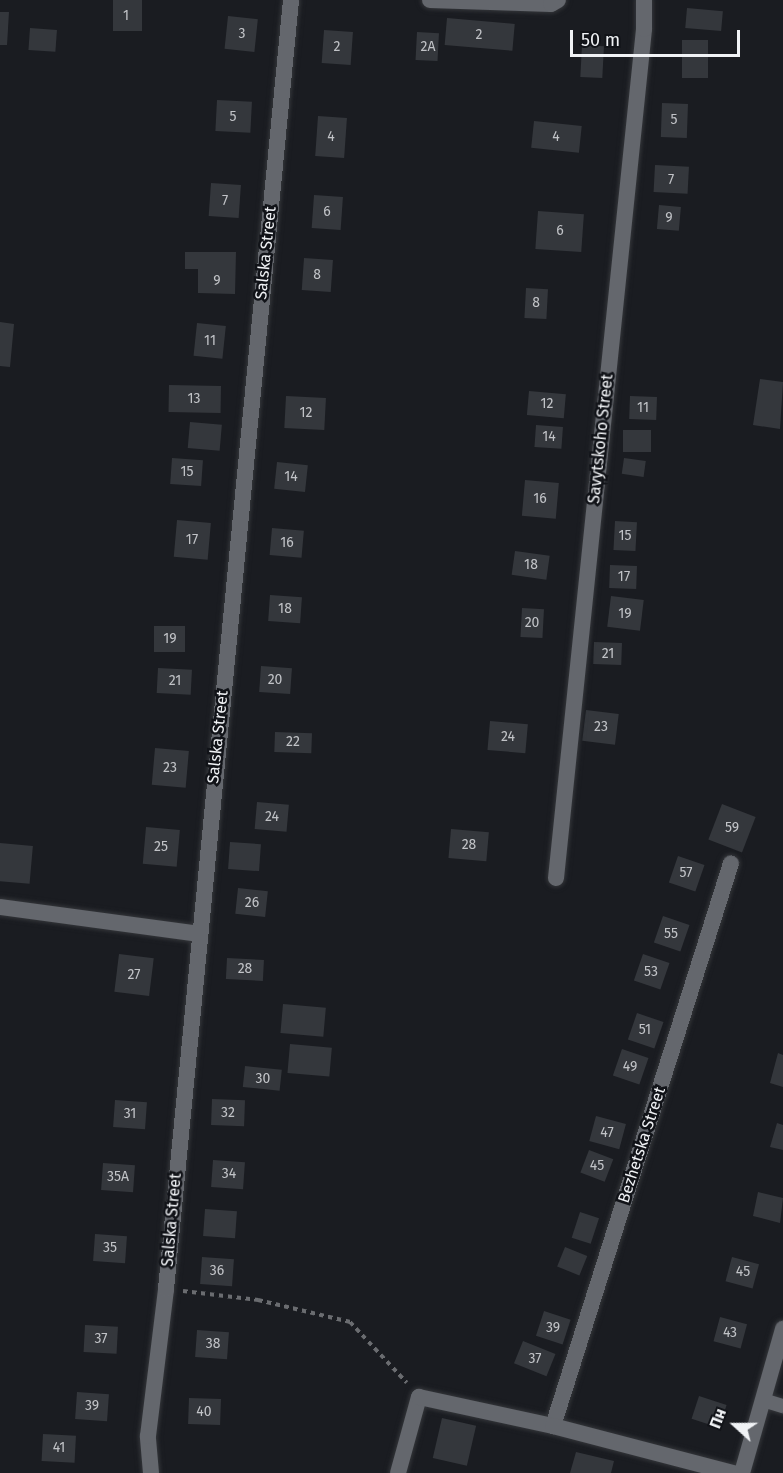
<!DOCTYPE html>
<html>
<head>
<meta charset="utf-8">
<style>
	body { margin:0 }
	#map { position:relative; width:783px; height:1473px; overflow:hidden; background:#1a1c21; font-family:"Fira Sans",sans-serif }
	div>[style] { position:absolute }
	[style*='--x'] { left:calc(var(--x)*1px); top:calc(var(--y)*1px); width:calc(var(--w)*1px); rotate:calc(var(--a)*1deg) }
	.building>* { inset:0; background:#34373c; transform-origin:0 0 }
	.path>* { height:4px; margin-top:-2px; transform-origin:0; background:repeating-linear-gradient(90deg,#6a6c70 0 4.5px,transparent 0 9px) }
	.roads { filter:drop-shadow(0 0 2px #34363a) drop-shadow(0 0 2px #34363a) }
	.service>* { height:14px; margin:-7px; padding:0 7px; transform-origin:7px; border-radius:7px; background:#64676d }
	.minor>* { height:16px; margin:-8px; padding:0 8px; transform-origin:8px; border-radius:8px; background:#64676d }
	span { translate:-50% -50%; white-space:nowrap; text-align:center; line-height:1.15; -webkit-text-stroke:5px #111318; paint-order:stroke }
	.number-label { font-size:14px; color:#c1c3c7 }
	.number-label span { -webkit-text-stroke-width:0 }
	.street-label { font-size:16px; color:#f0f2f5 }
	.north { position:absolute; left:705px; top:1395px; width:60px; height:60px; -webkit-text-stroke:4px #111318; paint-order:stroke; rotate:291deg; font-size:16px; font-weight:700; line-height:24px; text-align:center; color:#f0f2f5 }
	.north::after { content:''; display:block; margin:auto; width:21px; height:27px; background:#f0f2f5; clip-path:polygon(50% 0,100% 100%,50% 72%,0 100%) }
	.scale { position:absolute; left:570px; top:30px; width:170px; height:27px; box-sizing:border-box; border:3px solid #f0f2f5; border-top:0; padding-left:8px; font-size:18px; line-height:21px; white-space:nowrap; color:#f0f2f5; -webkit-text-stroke:4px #111318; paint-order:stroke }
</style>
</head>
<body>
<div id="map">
	<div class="building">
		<div style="left:113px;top:0;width:29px;height:31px"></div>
		<div style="left:687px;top:8px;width:36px;height:20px;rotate:5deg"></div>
		<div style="clip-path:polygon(0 12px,9px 12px,7px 45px,0 45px)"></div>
		<div style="left:228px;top:16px;width:30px;height:33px;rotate:6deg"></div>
		<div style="left:447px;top:18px;width:68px;height:27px;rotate:5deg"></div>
		<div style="left:30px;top:28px;width:27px;height:22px;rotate:4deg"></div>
		<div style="left:324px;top:30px;width:29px;height:33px;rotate:4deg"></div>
		<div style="left:417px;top:32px;width:22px;height:28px;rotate:3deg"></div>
		<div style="left:682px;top:40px;width:26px;height:38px"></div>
		<div style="left:582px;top:45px;width:22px;height:32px;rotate:3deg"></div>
		<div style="left:217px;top:100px;width:35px;height:31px;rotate:3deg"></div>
		<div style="left:662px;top:103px;width:26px;height:34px;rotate:2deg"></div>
		<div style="left:318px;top:116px;width:29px;height:40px;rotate:4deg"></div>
		<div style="left:534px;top:121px;width:48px;height:27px;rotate:6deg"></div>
		<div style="left:655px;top:165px;width:34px;height:27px;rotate:3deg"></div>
		<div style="left:211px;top:183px;width:30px;height:33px;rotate:4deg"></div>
		<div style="left:314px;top:195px;width:29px;height:33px;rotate:4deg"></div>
		<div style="left:659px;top:205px;width:22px;height:24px;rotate:5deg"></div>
		<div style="left:538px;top:211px;width:46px;height:38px;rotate:4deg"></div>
		<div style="clip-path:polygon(185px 252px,236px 252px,235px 294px,198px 293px,198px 269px,185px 269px)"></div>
		<div style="left:304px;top:258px;width:29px;height:32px;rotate:4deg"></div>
		<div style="left:526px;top:288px;width:22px;height:30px;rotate:3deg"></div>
		<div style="clip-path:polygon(0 322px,14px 324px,10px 367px,0 366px)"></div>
		<div style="left:197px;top:323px;width:29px;height:33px;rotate:6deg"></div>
		<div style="clip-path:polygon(760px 379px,783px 382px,780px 429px,753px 425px)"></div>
		<div style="left:169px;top:385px;width:52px;height:27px;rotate:1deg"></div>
		<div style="left:529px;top:391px;width:37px;height:24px;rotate:5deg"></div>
		<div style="left:286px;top:396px;width:40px;height:32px;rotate:3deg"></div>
		<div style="left:630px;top:396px;width:27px;height:23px;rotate:2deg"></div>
		<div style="left:190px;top:422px;width:32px;height:26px;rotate:5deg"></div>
		<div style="left:536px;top:425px;width:27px;height:22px;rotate:4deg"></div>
		<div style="left:623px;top:430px;width:28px;height:22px"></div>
		<div style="left:172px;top:458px;width:31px;height:26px;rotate:4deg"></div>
		<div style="left:624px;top:458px;width:22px;height:16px;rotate:8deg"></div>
		<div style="left:277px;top:462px;width:31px;height:27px;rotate:6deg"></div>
		<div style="left:525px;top:480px;width:34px;height:36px;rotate:5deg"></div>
		<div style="left:177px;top:520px;width:34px;height:37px;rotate:5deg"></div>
		<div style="left:615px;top:521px;width:22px;height:29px;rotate:3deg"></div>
		<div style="left:272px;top:528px;width:32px;height:27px;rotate:5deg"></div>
		<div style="left:515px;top:551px;width:35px;height:24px;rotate:8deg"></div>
		<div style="left:610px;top:565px;width:27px;height:23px;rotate:2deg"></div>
		<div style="left:270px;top:595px;width:32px;height:26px;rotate:4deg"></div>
		<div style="left:611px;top:596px;width:33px;height:31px;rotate:7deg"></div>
		<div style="left:522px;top:608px;width:22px;height:29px;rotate:3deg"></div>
		<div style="left:185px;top:626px;width:26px;height:31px;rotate:90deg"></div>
		<div style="left:594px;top:642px;width:28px;height:22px;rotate:2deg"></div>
		<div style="left:261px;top:666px;width:31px;height:26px;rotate:4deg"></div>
		<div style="left:158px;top:668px;width:34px;height:25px;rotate:3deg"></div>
		<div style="left:586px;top:710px;width:33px;height:31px;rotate:7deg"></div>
		<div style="left:490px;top:721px;width:38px;height:29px;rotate:5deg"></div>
		<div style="left:275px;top:732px;width:37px;height:20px;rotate:2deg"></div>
		<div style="left:155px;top:748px;width:34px;height:37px;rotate:5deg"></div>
		<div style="left:257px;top:802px;width:32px;height:27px;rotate:5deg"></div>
		<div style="left:722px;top:804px;width:36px;height:38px;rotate:21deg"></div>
		<div style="left:146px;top:827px;width:34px;height:37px;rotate:5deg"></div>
		<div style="left:451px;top:829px;width:38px;height:29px;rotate:5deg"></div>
		<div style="left:230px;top:842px;width:31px;height:27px;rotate:4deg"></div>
		<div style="left:0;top:843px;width:33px;height:38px;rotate:5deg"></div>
		<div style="left:678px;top:856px;width:28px;height:28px;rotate:19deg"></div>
		<div style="left:238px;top:888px;width:30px;height:26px;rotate:6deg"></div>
		<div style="left:663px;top:916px;width:28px;height:28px;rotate:19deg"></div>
		<div style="left:119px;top:954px;width:35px;height:38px;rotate:7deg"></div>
		<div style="left:643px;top:954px;width:28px;height:28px;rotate:19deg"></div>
		<div style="left:227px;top:958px;width:37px;height:21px;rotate:3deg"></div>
		<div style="left:283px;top:1004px;width:43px;height:29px;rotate:5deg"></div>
		<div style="left:637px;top:1013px;width:28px;height:28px;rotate:19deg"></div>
		<div style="left:290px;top:1044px;width:42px;height:29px;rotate:5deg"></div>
		<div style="left:622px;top:1049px;width:28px;height:28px;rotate:19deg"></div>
		<div style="clip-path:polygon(778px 1053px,783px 1055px,783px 1087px,770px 1083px)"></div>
		<div style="left:245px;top:1066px;width:37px;height:21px;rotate:6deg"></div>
		<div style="left:212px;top:1099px;width:33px;height:26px;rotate:2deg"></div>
		<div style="left:115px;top:1100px;width:32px;height:27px;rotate:4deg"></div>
		<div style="left:596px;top:1116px;width:31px;height:26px;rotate:15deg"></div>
		<div style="clip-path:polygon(777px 1123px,783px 1125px,783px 1150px,770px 1147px)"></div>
		<div style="left:589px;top:1150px;width:26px;height:24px;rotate:21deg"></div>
		<div style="left:213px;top:1160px;width:32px;height:27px;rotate:4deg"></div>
		<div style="left:103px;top:1163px;width:32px;height:27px;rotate:4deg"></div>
		<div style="clip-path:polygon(758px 1192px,783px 1198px,780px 1223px,753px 1216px)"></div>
		<div style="left:205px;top:1209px;width:32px;height:27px;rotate:4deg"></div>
		<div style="left:580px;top:1212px;width:20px;height:27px;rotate:18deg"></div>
		<div style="left:95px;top:1234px;width:32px;height:27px;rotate:4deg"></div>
		<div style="left:565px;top:1247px;width:24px;height:21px;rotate:22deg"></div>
		<div style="left:202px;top:1257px;width:32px;height:27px;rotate:4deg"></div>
		<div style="left:732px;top:1257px;width:28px;height:25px;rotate:15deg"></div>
		<div style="left:544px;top:1311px;width:28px;height:26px;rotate:18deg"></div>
		<div style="left:720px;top:1317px;width:28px;height:25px;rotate:15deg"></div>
		<div style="left:85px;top:1325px;width:33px;height:27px;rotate:3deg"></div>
		<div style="left:197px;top:1330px;width:32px;height:27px;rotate:4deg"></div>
		<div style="left:523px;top:1341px;width:35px;height:24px;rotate:22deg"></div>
		<div style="left:77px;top:1392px;width:32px;height:27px;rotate:4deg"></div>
		<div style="left:699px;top:1396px;width:29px;height:24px;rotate:18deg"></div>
		<div style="left:189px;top:1398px;width:32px;height:26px;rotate:2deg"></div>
		<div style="left:442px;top:1418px;width:35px;height:41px;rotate:13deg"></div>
		<div style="left:43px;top:1434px;width:33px;height:27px;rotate:3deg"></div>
		<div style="clip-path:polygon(576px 1452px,614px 1461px,611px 1473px,570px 1473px)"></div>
	</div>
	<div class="path">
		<div style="--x:183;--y:1291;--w:76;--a:6.8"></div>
		<div style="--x:258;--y:1300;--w:95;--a:13.4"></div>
		<div style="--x:350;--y:1322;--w:83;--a:46.9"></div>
	</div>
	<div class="roads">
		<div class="service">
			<div style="--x:763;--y:1400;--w:21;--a:17"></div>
		</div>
		<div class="minor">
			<div style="--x:430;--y:0;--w:121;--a:1.9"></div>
			<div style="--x:551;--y:4;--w:8;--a:-30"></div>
			<div style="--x:556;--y:878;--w:854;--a:-84.08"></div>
			<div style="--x:644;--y:29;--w:29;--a:-90"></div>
			<div style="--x:0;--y:907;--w:201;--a:7.7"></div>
			<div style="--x:553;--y:1426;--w:590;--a:-72.45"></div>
			<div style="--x:151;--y:1473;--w:37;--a:-95"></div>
			<div style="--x:148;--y:1436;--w:148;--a:-83"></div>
			<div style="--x:166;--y:1289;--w:1295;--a:-84.46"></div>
			<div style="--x:398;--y:1473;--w:79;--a:-74.6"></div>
			<div style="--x:419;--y:1397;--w:137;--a:12.2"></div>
			<div style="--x:553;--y:1426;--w:187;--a:14.6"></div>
			<div style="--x:742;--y:1473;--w:150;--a:-74.1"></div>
		</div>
	</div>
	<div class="number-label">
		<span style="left:126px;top:16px">1</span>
		<span style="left:242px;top:34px">3</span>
		<span style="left:479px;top:35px">2</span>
		<span style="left:337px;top:47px">2</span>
		<span style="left:428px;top:47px">2А</span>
		<span style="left:233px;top:117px">5</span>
		<span style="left:674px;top:120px">5</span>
		<span style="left:331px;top:137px">4</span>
		<span style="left:556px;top:137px">4</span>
		<span style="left:671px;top:180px">7</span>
		<span style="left:225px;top:201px">7</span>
		<span style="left:327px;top:212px">6</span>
		<span style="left:669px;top:218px">9</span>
		<span style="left:560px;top:231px">6</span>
		<span style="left:317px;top:275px">8</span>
		<span style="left:217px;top:281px">9</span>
		<span style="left:536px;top:303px">8</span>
		<span style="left:210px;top:341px">11</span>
		<span style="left:194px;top:399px">13</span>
		<span style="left:547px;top:404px">12</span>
		<span style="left:643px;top:408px">11</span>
		<span style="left:306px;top:413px">12</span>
		<span style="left:549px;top:437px">14</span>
		<span style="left:187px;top:472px">15</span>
		<span style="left:291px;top:477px">14</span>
		<span style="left:540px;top:499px">16</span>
		<span style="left:625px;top:536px">15</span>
		<span style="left:192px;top:540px">17</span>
		<span style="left:287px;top:543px">16</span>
		<span style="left:531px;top:565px">18</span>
		<span style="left:624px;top:577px">17</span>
		<span style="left:285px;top:609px">18</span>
		<span style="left:625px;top:614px">19</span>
		<span style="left:532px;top:623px">20</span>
		<span style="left:170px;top:639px">19</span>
		<span style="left:608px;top:654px">21</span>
		<span style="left:275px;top:680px">20</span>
		<span style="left:175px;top:681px">21</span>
		<span style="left:601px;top:727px">23</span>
		<span style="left:508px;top:737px">24</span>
		<span style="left:293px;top:742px">22</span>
		<span style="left:170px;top:768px">23</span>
		<span style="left:272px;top:817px">24</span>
		<span style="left:732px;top:828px">59</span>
		<span style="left:469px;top:845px">28</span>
		<span style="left:161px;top:847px">25</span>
		<span style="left:686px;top:873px">57</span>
		<span style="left:252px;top:903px">26</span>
		<span style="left:671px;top:934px">55</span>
		<span style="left:245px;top:969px">28</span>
		<span style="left:651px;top:972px">53</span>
		<span style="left:134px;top:975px">27</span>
		<span style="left:645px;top:1030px">51</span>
		<span style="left:630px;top:1067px">49</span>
		<span style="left:263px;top:1079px">30</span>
		<span style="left:228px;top:1113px">32</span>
		<span style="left:130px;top:1114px">31</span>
		<span style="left:607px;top:1133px">47</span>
		<span style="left:597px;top:1166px">45</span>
		<span style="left:229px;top:1174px">34</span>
		<span style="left:118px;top:1177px">35А</span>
		<span style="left:110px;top:1248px">35</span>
		<span style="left:217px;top:1271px">36</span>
		<span style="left:743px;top:1272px">45</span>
		<span style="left:553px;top:1328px">39</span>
		<span style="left:730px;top:1333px">43</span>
		<span style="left:101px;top:1339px">37</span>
		<span style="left:213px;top:1344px">38</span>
		<span style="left:535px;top:1359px">37</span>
		<span style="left:92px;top:1406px">39</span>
		<span style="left:204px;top:1412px">40</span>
		<span style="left:59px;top:1448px">41</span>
	</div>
	<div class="street-label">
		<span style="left:266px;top:253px;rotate:-84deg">Salska Street</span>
		<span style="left:601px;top:439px;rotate:-84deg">Savytskoho Street</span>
		<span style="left:218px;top:737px;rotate:-84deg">Salska Street</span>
		<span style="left:642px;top:1145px;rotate:-72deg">Bezhetska Street</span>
		<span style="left:172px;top:1220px;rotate:-85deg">Salska Street</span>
	</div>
	<div class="north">Пн</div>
	<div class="scale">50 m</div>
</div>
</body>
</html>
